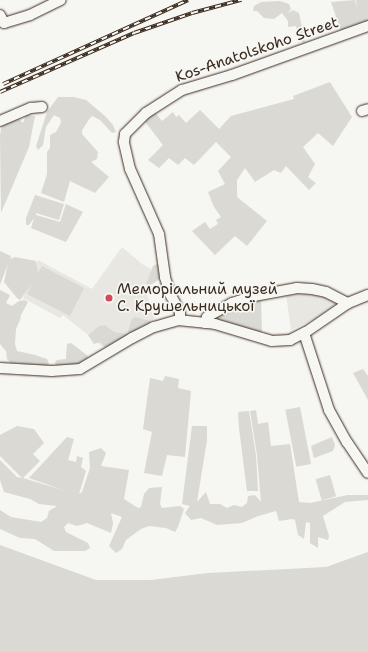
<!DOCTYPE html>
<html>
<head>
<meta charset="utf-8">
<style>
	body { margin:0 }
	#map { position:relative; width:368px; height:652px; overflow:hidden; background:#f6f6f2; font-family:"Shantell Sans",sans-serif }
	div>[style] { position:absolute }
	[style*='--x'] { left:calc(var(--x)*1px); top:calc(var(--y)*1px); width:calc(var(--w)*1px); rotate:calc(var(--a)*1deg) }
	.built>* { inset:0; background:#e8e7e2 }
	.green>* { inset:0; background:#dad9d3; transform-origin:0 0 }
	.roads { filter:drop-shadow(0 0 1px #3b2a1e) drop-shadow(0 0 1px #3b2a1e) }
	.minor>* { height:10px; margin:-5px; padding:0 5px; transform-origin:5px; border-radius:5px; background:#f6f6f2 }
	.rail>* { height:3.5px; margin-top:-1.75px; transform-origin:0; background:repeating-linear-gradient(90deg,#f6f6f2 0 6px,#3b2a1e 0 12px); box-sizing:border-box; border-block:1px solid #3b2a1e }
	.dots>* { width:11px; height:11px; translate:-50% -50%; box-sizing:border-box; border:2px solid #f6f6f2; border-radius:50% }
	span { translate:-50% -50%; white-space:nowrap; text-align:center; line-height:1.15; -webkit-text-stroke:3.5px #f6f6f2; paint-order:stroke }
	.street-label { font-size:15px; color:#3b2a1e }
	.poi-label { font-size:15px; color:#3b2a1e }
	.left { translate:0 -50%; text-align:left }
</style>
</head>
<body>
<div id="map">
	<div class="built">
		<div style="clip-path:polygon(122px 247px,142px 264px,151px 269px,153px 274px,146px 289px,150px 307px,155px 318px,106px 349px,63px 315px,60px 318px,23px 298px,38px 260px,92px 289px)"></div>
		<div style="clip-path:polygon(300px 291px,329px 295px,336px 302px,332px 307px,313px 320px,291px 330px,286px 294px)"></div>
	</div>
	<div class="green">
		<div style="clip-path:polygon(355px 0,357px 8px,356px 0,368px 0,368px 23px,341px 31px,331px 2px)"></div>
		<div style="clip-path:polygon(280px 1px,289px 4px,291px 9px,288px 13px,293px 10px,299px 13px,305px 43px,300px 41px,296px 26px,288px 27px,288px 21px,282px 13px,274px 19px,264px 18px,257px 11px,253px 11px,254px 6px,261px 2px)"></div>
		<div style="clip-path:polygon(330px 82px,352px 117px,333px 146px,318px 133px,303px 147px,315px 164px,308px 177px,316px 183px,309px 190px,286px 166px,281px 173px,274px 170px,255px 182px,245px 168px,237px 180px,237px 197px,267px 221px,247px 246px,235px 236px,215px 255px,192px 231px,205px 222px,210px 229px,218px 224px,216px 220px,221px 217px,214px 207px,208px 192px,225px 184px,218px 171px,231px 157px,216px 142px,194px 165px,185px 158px,178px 165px,169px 158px,159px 168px,148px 160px,163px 145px,143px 119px,154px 111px,162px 121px,173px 112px,176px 117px,179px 115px,186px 123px,200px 110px,219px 129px,231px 116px,294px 99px,293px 96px)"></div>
		<div style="clip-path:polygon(58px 97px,74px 97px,86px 100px,105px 116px,113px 125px,116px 132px,112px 133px,100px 120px,92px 116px,90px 118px,82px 130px,82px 134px,98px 152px,97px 159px,91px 162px,109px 177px,95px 193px,70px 181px,64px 202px,41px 193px,47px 174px,47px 152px,50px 148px,50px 135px,56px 132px,61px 123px,60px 118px,54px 115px,46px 127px,43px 145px,38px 150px,36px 146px,47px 112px)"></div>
		<div style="clip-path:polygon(26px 115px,35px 116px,29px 147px,1px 213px,0 135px,2px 125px,19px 119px,23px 123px)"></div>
		<div style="clip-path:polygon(35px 195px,64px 204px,59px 220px,36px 213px,36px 215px,60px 222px,66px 204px,83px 212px,66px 242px,31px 228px,34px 218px,29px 225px,26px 225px,26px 218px)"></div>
		<div style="clip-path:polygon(0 251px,11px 256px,10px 259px,15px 257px,36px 261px,38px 273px,42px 266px,84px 288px,70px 316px,27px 294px,33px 282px,20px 300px,17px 298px,4px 282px,8px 264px,0 285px)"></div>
		<div style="clip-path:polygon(157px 264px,162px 266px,161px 278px,151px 285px,146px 284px,153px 266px)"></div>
		<div style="clip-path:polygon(0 290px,10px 295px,6px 303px,12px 306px,19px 301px,25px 300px,28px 302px,21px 315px,20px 320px,16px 329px,15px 344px,17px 351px,35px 355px,47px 359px,49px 364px,46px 369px,33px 365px,11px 363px,7px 359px,6px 351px,0 344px)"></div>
		<div style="clip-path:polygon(261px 297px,262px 334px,217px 320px,216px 315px,218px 312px)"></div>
		<div style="clip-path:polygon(135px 317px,150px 321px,151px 324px,130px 334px,128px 331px,132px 319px)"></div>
		<div style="clip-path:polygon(105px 325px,114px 332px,126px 334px,127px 336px,109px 346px,104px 346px,100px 342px,94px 344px,88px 335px,99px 326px)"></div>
		<div style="clip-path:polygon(71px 343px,88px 356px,87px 360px,81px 366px,68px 367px,62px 365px,56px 365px,55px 362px,57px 360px,66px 359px,67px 344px)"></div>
		<div style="clip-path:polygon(363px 369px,368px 376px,368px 400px,353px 373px)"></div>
		<div style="clip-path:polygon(165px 376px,179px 379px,178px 388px,191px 391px,185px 457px,167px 455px,162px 476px,144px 473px,152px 432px,143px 429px,150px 378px,163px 381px)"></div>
		<div style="left:300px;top:407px;width:58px;height:15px;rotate:79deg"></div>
		<div style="clip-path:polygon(256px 410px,258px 424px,268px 422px,271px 446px,290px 444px,299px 502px,310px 503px,348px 495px,368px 495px,368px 500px,345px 502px,323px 516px,329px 536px,328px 540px,318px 537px,318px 548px,310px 543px,310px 523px,306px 522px,304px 539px,298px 535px,295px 520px,292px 519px,279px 521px,276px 511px,258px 516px,242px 523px,217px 525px,201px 518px,191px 520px,185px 513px,190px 506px,182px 504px,192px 426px,207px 426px,207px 440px,197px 502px,206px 492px,210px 504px,220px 504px,227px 508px,234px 505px,242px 507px,247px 503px,248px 496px,255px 495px,261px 502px,257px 455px,250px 411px)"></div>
		<div style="clip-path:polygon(249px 411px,256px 455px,258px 491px,247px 491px,239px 428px,238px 412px)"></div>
		<div style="clip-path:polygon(17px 426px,34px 429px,44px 443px,33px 454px,40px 461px,23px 478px,66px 491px,29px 478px,67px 437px,74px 439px,68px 460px,76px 462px,77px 456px,83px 458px,81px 467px,86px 471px,79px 494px,82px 492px,90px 468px,89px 452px,101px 448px,106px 453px,101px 466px,129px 470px,124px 499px,138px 508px,141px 507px,144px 494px,149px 488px,162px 487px,160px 504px,162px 508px,180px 506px,184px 509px,178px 527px,175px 532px,166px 528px,149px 526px,141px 529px,126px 540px,122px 549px,116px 553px,109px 546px,122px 517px,111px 513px,113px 523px,111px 533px,87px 523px,77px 526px,68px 523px,64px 527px,66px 532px,88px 543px,90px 548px,85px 551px,54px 551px,35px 539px,20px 538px,0 529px,0 510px,11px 517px,41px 522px,47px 518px,49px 511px,57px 506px,39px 504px,30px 499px,4px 492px,0 480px,0 460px,17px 477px,22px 478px,0 456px,0 435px)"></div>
		<div style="clip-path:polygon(332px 437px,335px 445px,333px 451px,314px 458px,311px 446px)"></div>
		<div style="left:330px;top:475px;width:22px;height:15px;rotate:74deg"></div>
		<div style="clip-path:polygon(0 545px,96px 580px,151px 580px,208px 573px,326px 567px,368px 552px,368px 652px,0 652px)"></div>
	</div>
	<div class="roads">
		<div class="minor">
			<div style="--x:0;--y:15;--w:9;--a:63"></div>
			<div style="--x:4;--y:23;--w:27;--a:-17"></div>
			<div style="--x:30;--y:15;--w:34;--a:-26"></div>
			<div style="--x:362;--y:111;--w:6;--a:-18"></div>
			<div style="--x:0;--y:121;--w:34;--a:-23"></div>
			<div style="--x:31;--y:108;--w:11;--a:-5"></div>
			<div style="--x:180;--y:320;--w:8;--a:-90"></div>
			<div style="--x:180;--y:312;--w:18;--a:-119"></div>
			<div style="--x:171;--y:296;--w:20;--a:-108"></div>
			<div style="--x:165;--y:277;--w:43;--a:-97.9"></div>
			<div style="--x:159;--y:234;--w:71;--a:-114"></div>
			<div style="--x:130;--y:169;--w:28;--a:-103"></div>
			<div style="--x:124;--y:142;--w:8;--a:-83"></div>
			<div style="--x:125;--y:134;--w:30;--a:-45"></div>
			<div style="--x:146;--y:113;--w:43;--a:-32.6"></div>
			<div style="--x:182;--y:90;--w:52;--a:-16.7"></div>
			<div style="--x:232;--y:75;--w:145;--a:-19.8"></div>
			<div style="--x:205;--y:323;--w:6;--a:-72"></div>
			<div style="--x:207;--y:317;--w:29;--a:-29"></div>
			<div style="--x:232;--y:303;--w:23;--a:-18"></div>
			<div style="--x:254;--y:296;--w:44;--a:-10.5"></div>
			<div style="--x:297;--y:288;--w:15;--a:4"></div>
			<div style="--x:312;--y:289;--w:14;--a:12"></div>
			<div style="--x:326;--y:292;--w:25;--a:27"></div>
			<div style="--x:304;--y:333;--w:81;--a:72"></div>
			<div style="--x:329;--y:410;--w:37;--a:61"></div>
			<div style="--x:347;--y:442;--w:37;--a:56"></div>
			<div style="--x:0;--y:368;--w:52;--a:3.3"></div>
			<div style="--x:52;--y:371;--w:28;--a:-4"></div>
			<div style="--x:80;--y:369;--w:61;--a:-30.8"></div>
			<div style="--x:132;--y:338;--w:25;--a:-27"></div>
			<div style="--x:154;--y:327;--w:25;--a:-16"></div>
			<div style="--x:178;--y:320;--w:37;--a:6"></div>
			<div style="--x:215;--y:324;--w:59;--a:16.6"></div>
			<div style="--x:272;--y:341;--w:18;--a:-3"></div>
			<div style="--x:290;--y:340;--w:18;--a:-27"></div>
			<div style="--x:306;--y:332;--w:51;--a:-34.6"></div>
			<div style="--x:348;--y:303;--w:22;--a:-22"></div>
		</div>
	</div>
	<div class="rail">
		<div style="--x:3;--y:84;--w:203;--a:-24.4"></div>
		<div style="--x:0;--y:92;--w:146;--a:-23.8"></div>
		<div style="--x:134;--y:33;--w:61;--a:-19"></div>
		<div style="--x:192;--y:13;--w:51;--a:-14.9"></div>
	</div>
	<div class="dots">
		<div style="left:109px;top:298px;background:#d1495b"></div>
	</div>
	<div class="street-label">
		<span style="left:257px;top:50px;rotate:-19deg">Kos-Anatolskoho Street</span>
	</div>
	<div class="poi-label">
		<span class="left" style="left:117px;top:298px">Меморіальний музей<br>С. Крушельницької</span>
	</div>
</div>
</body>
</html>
